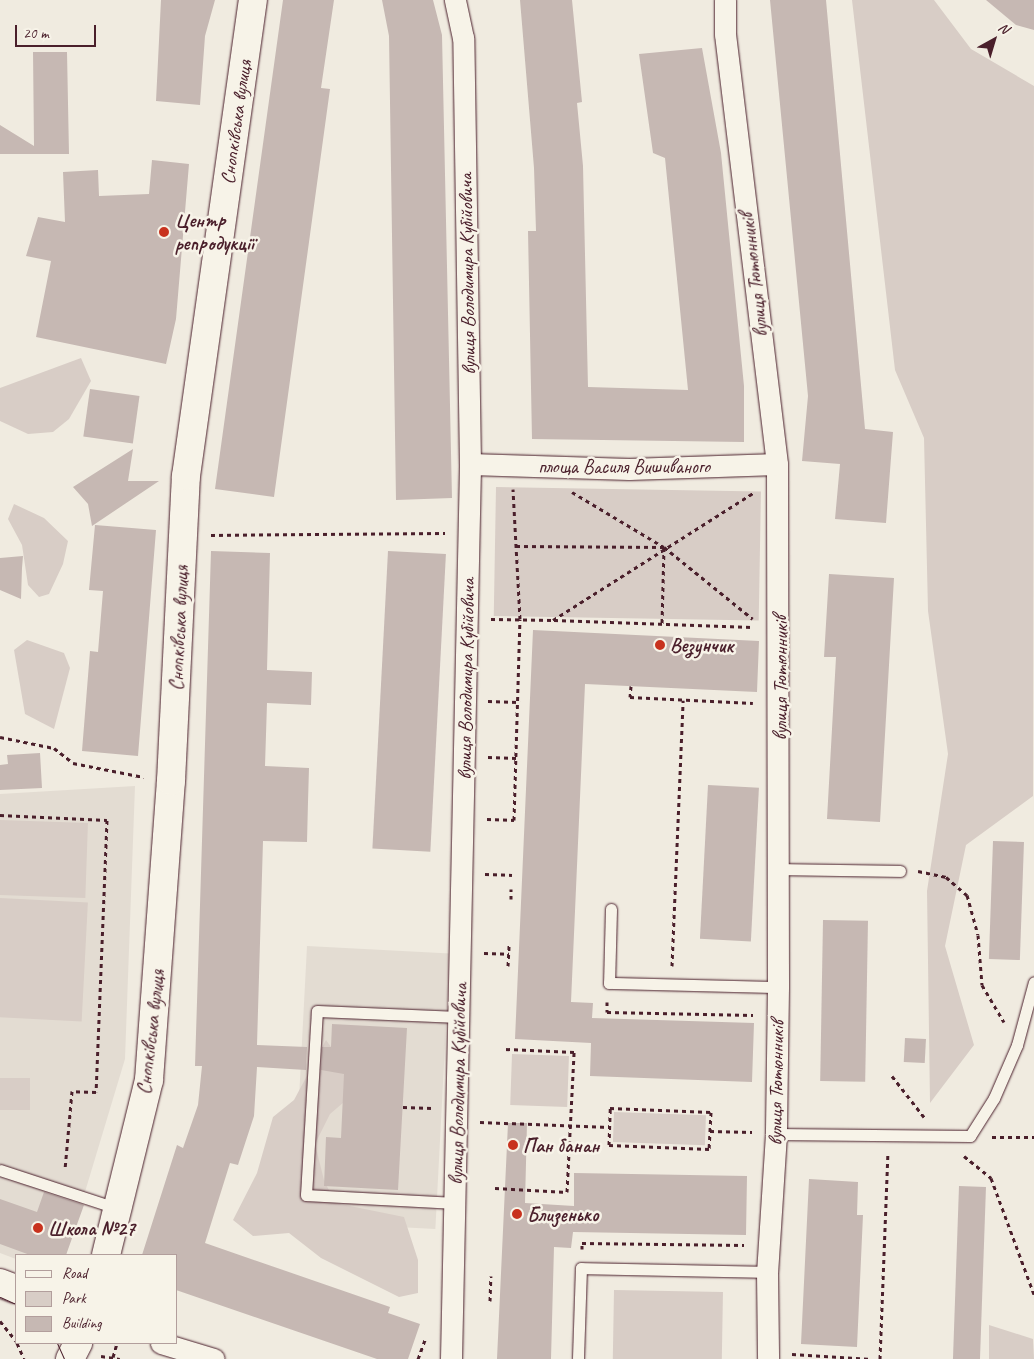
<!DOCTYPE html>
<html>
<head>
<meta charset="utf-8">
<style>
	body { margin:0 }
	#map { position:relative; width:1034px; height:1359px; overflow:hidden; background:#f0ebe0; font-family:Caveat,sans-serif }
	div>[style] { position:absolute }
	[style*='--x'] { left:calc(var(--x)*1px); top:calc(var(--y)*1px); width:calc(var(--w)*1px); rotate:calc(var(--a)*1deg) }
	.built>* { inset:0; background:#e3dcd2; transform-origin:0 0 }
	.green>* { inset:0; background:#d8cdc6; transform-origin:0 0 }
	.building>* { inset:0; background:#c6b8b3; transform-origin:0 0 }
	.path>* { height:3px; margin-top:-1.5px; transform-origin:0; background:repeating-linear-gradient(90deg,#4a1f2b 0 4px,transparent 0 8px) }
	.roads { filter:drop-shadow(0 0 1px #4a1f2b) drop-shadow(0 0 1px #4a1f2b) }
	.service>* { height:11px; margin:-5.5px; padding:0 5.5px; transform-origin:5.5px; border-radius:5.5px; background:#f7f3e8 }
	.minor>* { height:21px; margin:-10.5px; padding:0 10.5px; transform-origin:10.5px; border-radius:10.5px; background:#f7f3e8 }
	.secondary>* { height:28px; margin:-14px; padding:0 14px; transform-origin:14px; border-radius:14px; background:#f7f3e8 }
	.tram>* { height:1px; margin:-0.5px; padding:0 0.5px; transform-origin:0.5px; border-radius:0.5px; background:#4a1f2b }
	.dots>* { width:14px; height:14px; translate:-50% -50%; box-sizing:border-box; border:2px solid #f7f3e8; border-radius:50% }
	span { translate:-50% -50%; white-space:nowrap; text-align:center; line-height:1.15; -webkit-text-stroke:5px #f7f3e8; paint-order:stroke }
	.street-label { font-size:20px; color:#4a1f2b }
	.poi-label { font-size:20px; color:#4a1f2b; font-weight:700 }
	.left { translate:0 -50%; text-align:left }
	.legend { position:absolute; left:15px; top:1254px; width:162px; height:90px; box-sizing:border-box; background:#f7f3e8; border:1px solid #b29e9c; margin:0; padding:6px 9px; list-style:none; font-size:15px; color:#4a1f2b }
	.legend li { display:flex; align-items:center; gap:10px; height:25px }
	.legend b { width:25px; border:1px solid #b29e9c }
	.north { position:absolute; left:969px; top:15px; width:50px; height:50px; -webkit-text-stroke:4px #f7f3e8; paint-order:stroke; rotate:39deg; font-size:14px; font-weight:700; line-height:20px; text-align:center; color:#4a1f2b }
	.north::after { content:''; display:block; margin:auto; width:18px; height:22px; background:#4a1f2b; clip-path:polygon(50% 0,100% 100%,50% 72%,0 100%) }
	.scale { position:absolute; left:15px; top:25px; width:81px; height:22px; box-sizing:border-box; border:2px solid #4a1f2b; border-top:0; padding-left:6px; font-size:15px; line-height:18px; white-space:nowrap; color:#4a1f2b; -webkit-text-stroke:4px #f7f3e8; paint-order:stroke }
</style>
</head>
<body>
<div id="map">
	<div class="built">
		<div style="clip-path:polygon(135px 786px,125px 1059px,66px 1255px,16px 1259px,0 1253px,0 794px)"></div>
		<div style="left:307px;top:946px;width:143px;height:276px;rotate:3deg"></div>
	</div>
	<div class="green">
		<div style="clip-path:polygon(852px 0,934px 0,971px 49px,1034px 86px,1033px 796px,966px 845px,945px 946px,974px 1045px,930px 1103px,927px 891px,948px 754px,928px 611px,924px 438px,895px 370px)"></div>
		<div style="clip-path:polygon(81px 358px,91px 381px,69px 419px,53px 432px,28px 434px,0 421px,0 388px)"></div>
		<div style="left:496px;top:487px;width:265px;height:129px;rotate:1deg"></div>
		<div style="clip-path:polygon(14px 504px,44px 518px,68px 541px,63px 564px,49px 594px,39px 597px,28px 585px,22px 545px,8px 519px)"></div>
		<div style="clip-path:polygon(27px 640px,64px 653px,70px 668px,54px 729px,25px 714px,14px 650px)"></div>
		<div style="left:0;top:820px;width:88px;height:75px;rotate:2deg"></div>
		<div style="left:0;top:898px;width:88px;height:119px;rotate:3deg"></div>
		<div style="clip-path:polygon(326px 1040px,346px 1068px,344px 1102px,330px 1114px,315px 1144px,324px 1180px,335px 1203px,404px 1217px,418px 1260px,418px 1293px,399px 1297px,321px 1258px,289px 1233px,253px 1236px,233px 1220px,257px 1173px,273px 1117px,294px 1100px)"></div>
		<div style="left:512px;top:1054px;width:57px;height:51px;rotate:2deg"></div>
		<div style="left:0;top:1078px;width:30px;height:32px"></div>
		<div style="left:614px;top:1112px;width:92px;height:30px;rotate:2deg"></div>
		<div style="left:614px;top:1290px;width:109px;height:69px;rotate:1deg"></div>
		<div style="clip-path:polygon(989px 1325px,1033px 1339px,1034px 1359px,989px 1359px)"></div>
	</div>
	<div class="building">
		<div style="clip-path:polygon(161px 0,215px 0,205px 36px,200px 105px,156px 101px)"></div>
		<div style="clip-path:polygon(283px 0,334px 0,321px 88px,330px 89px,274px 497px,215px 489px)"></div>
		<div style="clip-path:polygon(382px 0,433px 0,442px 35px,452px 498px,396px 500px,389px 36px)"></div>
		<div style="clip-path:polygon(520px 0,572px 0,582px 102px,577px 103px,583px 166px,588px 387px,688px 390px,665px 158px,653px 153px,639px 54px,702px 48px,721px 153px,744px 386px,744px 442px,532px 439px,528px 231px,536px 231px,534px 168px)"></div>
		<div style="clip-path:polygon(770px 0,826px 0,865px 429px,893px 432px,886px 523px,835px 519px,840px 464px,802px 461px,808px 396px)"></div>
		<div style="clip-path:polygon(986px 0,1034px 0,1034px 30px,1016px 25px)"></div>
		<div style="clip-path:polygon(33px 52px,67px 52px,69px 154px,0 154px,0 125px,34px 146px)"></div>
		<div style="clip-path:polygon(152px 160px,189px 164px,176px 319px,166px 364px,36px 337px,51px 261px,26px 256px,38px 217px,65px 222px,63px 172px,98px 170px,99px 196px,149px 194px)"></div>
		<div style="left:90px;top:389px;width:50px;height:48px;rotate:8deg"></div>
		<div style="clip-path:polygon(133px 449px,128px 481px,159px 481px,92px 526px,88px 504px,73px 487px)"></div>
		<div style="clip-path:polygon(95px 525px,156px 530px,138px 756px,82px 751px,90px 651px,98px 652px,103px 591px,89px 590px)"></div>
		<div style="clip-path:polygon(211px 551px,270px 553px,267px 670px,312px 672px,311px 705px,267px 703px,265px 766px,309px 768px,308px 802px,307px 842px,263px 841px,257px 1045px,307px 1047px,306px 1070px,257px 1067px,254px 1116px,238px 1165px,230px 1163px,205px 1243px,390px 1307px,388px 1313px,420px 1324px,408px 1359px,377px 1359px,176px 1290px,176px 1255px,142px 1255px,177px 1145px,183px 1148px,198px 1105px,202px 1066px,195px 1066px)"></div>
		<div style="left:388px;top:551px;width:58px;height:298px;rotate:3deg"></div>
		<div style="clip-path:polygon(23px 556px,22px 568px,21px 599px,0 590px,0 558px)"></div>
		<div style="clip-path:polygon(829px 574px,894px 578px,880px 822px,827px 819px,836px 657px,824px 657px)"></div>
		<div style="clip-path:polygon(533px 630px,759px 641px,757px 692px,585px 684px,571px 1002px,593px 1003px,592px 1018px,754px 1023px,752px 1082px,590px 1076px,591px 1043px,515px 1039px)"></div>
		<div style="clip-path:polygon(40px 753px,42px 788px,0 790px,0 765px,8px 764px,7px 755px)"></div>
		<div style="left:708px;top:785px;width:51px;height:154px;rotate:3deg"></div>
		<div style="left:993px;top:841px;width:31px;height:118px;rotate:2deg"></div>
		<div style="left:823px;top:920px;width:45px;height:161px;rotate:1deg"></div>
		<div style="clip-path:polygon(332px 1024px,407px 1028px,398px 1190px,324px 1186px,326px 1137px,341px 1138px,344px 1074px,321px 1070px,322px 1047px,331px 1047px)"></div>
		<div style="left:905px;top:1038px;width:21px;height:24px;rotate:3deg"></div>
		<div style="clip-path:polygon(508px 1123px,527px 1123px,525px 1203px,574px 1206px,574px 1173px,747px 1176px,746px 1235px,573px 1232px,571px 1248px,554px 1247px,551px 1359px,497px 1359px)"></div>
		<div style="clip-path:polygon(809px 1179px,858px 1182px,857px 1215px,863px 1215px,857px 1347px,801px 1344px)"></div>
		<div style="left:959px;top:1186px;width:27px;height:173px;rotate:2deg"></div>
		<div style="clip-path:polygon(44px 1192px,84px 1205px,66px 1255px,30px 1255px,0 1244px,0 1199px,37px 1212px)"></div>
	</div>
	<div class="path">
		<div style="--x:572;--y:492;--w:107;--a:30.9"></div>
		<div style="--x:664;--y:547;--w:114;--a:39"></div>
		<div style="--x:211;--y:535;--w:234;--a:-0.5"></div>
		<div style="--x:516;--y:546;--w:148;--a:0.4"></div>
		<div style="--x:664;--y:547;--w:77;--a:91.5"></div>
		<div style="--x:491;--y:619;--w:62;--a:0.9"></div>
		<div style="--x:553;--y:620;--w:237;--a:-32.4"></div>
		<div style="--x:554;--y:620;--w:198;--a:2"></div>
		<div style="--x:631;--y:686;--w:11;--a:95"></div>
		<div style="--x:630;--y:697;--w:123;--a:2.8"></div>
		<div style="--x:488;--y:701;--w:32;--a:2"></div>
		<div style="--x:0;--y:737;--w:55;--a:11.5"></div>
		<div style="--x:54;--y:748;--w:24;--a:38"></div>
		<div style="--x:73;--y:763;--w:72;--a:11.2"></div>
		<div style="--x:488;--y:757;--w:29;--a:2"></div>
		<div style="--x:0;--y:815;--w:107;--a:2.7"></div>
		<div style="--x:107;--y:820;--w:272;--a:92.3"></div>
		<div style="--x:96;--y:1092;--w:24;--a:-178"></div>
		<div style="--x:72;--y:1091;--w:79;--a:95.1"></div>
		<div style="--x:487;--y:819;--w:27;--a:2"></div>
		<div style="--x:514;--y:820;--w:201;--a:-88.3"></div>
		<div style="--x:520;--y:619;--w:130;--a:-93.1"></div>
		<div style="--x:918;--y:871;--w:29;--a:12"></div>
		<div style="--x:946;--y:877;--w:28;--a:41"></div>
		<div style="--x:967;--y:895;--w:41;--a:74.6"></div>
		<div style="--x:978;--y:935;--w:50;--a:85.4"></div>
		<div style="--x:982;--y:985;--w:43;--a:59.3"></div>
		<div style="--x:485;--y:874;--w:27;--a:2"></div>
		<div style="--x:511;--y:899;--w:10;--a:-90"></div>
		<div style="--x:484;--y:953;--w:25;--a:2"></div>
		<div style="--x:508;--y:966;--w:21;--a:-87"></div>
		<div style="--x:672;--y:966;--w:266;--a:-87.6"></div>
		<div style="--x:607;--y:1002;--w:10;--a:90"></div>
		<div style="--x:607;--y:1012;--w:146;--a:1.2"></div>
		<div style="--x:892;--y:1076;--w:52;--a:52"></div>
		<div style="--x:403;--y:1107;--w:29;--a:2"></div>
		<div style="--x:610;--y:1108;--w:101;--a:2.3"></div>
		<div style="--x:711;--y:1112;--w:37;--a:93"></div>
		<div style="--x:709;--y:1149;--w:100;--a:-177.7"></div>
		<div style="--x:609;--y:1145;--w:37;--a:-88"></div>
		<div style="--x:480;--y:1122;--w:129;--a:2.2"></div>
		<div style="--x:710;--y:1131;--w:42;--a:1.4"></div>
		<div style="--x:992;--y:1137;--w:42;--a:0"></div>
		<div style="--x:964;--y:1156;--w:35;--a:39"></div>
		<div style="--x:991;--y:1178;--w:124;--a:69.7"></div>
		<div style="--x:495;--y:1188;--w:72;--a:3.2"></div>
		<div style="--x:567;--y:1192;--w:140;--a:-87.1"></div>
		<div style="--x:574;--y:1052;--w:70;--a:-177.5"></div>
		<div style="--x:582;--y:1249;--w:6;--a:-90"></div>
		<div style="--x:582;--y:1243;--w:162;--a:0.7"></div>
		<div style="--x:490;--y:1301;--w:25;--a:-88"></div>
		<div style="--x:0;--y:1321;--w:26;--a:51"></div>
		<div style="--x:17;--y:1343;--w:17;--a:66"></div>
		<div style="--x:792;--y:1354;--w:80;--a:3.6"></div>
		<div style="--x:101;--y:1356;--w:19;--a:9"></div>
		<div style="--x:113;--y:1357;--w:15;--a:-74"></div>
		<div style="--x:418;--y:1359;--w:23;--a:-70"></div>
		<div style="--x:880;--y:1359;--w:204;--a:-87.8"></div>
	</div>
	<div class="roads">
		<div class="service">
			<div style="--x:779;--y:869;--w:121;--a:0.9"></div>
			<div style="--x:611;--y:909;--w:74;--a:91.5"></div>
			<div style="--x:609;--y:983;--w:169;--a:1.4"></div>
			<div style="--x:776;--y:1134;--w:194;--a:0.6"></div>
			<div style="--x:970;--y:1136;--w:45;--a:-57.7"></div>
			<div style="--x:994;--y:1098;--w:58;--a:-66.5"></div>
			<div style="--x:1017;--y:1045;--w:65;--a:-74.9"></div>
			<div style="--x:0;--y:1170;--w:122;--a:18.1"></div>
			<div style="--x:455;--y:1203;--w:149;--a:-176.9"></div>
			<div style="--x:306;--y:1195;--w:184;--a:-86.6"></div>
			<div style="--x:317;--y:1011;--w:142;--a:2.4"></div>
			<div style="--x:578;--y:1358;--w:90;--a:-88.1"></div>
			<div style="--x:581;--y:1268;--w:186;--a:1.2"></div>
		</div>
		<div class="minor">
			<div style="--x:725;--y:0;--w:34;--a:90"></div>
			<div style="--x:725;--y:34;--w:433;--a:83.1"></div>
			<div style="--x:777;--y:464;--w:523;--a:89.89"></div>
			<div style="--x:778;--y:987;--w:147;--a:90.8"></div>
			<div style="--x:776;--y:1134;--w:138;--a:93.7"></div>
			<div style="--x:767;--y:1272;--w:87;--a:89.3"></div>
			<div style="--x:470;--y:464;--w:159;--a:1.8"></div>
			<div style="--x:629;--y:469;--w:148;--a:-1.9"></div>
			<div style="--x:161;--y:1343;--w:55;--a:16.8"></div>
			<div style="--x:451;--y:1359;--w:895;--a:-88.78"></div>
			<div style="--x:470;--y:464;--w:426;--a:-90.9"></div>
			<div style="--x:463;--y:38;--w:39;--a:-102"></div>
		</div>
		<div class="secondary">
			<div style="--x:106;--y:1255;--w:180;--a:-76.2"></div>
			<div style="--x:149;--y:1080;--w:300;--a:-85.8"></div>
			<div style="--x:171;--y:781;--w:305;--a:-87.2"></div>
			<div style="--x:186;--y:476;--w:481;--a:-82"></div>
			<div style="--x:0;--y:1283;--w:17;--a:21"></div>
			<div style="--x:70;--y:1359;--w:18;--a:-63"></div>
		</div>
	</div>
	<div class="tram">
		<div style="--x:0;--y:1297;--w:17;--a:24"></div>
		<div style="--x:57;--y:1343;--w:17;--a:66"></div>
	</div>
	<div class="dots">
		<div style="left:164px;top:232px;background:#c8321e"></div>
		<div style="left:660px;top:645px;background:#c8321e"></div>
		<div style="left:513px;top:1145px;background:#c8321e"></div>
		<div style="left:517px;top:1214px;background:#c8321e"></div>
		<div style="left:38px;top:1228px;background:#c8321e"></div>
	</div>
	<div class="street-label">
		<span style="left:236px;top:122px;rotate:-82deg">Снопківська вулиця</span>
		<span style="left:467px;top:274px;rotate:-91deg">вулиця Володимира Кубійовича</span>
		<span style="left:754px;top:275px;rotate:-97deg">вулиця Тютюнників</span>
		<span style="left:624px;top:466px">площа Василя Вишиваного</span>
		<span style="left:179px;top:628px;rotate:-87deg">Снопківська вулиця</span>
		<span style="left:780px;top:678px;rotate:-90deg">вулиця Тютюнників</span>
		<span style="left:466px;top:679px;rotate:-89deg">вулиця Володимира Кубійовича</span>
		<span style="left:151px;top:1032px;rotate:-83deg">Снопківська вулиця</span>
		<span style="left:776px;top:1083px;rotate:-89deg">вулиця Тютюнників</span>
		<span style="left:458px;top:1084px;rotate:-89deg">вулиця Володимира Кубійовича</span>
	</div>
	<div class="poi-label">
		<span class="left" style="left:175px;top:232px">Центр<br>репродукції</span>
		<span class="left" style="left:670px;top:645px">Везунчик</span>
		<span class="left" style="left:523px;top:1145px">Пан банан</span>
		<span class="left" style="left:527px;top:1214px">Близенько</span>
		<span class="left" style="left:48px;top:1228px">Школа №27</span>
	</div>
	<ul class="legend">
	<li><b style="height:6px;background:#f7f3e8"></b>Road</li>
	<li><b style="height:14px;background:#d8cdc6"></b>Park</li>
	<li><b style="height:14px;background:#c6b8b3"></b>Building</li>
	</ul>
	<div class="north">N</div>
	<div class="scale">20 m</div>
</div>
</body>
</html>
